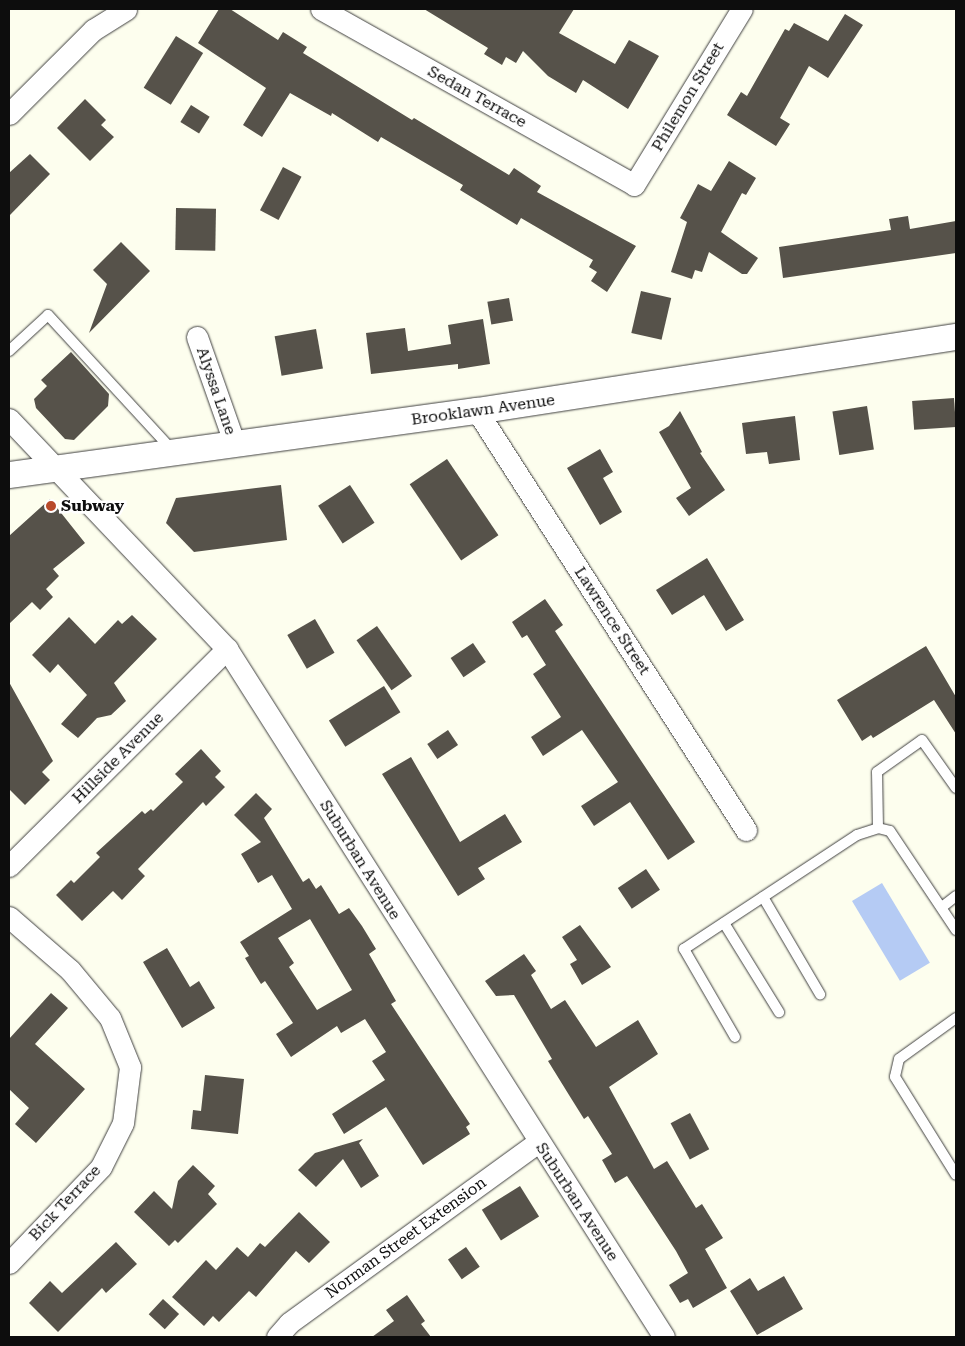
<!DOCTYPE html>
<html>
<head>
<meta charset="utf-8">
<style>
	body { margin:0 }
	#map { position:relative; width:965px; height:1346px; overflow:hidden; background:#fdfeee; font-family:"Roboto Serif",serif }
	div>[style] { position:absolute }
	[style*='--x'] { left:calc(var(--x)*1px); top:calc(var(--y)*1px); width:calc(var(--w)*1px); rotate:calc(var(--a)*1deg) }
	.water>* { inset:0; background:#b5cbf4; transform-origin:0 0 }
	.building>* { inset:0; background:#56524a; transform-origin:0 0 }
	.roads { filter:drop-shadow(0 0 1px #404040) drop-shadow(0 0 1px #404040) }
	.service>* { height:10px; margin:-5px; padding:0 5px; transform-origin:5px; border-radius:5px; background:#fff }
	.minor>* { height:21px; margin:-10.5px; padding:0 10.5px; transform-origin:10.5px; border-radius:10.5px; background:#fff }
	.tertiary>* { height:26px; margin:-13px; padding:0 13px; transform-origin:13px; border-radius:13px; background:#fff }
	.dots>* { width:14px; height:14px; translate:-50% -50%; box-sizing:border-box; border:2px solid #fff; border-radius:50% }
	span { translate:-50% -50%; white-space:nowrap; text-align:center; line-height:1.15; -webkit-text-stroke:5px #fff; paint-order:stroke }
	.street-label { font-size:16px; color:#0d0d0d }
	.poi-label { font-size:16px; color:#0d0d0d; font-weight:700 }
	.left { translate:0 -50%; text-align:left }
	.frame { position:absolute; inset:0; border:10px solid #0d0d0d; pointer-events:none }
</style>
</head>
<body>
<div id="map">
	<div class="water">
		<div style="left:882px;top:883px;width:93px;height:35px;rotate:59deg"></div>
	</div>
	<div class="building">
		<div style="clip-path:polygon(219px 9px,230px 9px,278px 40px,283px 32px,307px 47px,303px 53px,412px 120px,414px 118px,509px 175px,514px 168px,541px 186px,537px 192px,636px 246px,607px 292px,591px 281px,597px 272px,589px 267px,593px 260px,521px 218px,517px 225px,460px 190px,463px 185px,381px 137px,378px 142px,332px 113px,331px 116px,290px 93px,262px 137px,243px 125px,266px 88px,198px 43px)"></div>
		<div style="clip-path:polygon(424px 9px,574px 9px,559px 33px,615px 64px,629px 40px,659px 56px,628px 109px,583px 80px,576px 93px,548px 76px,523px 51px,516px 63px,506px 57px,502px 65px,484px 54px,488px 48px)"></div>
		<div style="clip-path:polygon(845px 14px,863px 25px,828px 78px,809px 66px,780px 118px,790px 124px,776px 146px,727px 115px,741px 92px,747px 96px,785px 29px,789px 31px,794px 23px,828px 41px)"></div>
		<div style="left:176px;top:36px;width:32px;height:61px;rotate:32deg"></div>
		<div style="clip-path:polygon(85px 99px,106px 120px,101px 125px,114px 137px,90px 161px,57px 128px)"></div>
		<div style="left:191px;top:105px;width:22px;height:20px;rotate:32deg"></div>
		<div style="clip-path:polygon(30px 154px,50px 174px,9px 216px,9px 173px)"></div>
		<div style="clip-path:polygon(729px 161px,756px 178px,746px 195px,742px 193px,721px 232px,758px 258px,747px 274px,742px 274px,709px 252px,702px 272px,695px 270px,692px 279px,671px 272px,687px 222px,680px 218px,698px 184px,711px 191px)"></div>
		<div style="left:283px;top:167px;width:21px;height:49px;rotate:28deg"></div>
		<div style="left:176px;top:208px;width:40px;height:42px;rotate:1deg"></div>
		<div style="clip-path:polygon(908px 216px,910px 229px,956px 221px,956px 253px,783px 278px,779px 247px,891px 230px,889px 219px)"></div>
		<div style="clip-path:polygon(121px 242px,150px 271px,89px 333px,107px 284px,93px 270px)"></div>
		<div style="left:641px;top:291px;width:31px;height:43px;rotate:13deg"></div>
		<div style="left:509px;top:298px;width:23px;height:22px;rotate:80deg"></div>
		<div style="clip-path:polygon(483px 319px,490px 364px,458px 369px,458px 364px,371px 374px,366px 333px,405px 328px,408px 351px,451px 344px,448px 325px)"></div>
		<div style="left:316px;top:329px;width:40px;height:42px;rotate:80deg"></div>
		<div style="clip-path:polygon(71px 352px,109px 394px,108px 406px,74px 440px,65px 439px,36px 408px,34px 399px,47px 386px,41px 380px)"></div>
		<div style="left:954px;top:398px;width:29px;height:42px;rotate:86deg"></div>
		<div style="left:867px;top:406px;width:44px;height:35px;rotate:81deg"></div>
		<div style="clip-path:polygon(680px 411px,702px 452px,700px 453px,725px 490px,689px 516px,676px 498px,691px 488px,659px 432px,669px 426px)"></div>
		<div style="clip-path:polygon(795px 416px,800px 460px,769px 464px,767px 452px,746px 454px,742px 423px)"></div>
		<div style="clip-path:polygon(600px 449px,613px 472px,603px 478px,622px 512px,600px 525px,567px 468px)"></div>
		<div style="left:447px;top:459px;width:92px;height:45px;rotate:56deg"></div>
		<div style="clip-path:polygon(281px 485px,287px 540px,194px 552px,166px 523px,176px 498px)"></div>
		<div style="left:350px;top:485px;width:45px;height:38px;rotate:57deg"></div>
		<div style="clip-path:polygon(50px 499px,85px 543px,53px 569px,59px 576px,46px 589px,53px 597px,40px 610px,32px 602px,9px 624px,9px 536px)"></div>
		<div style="clip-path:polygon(707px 558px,744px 620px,726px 631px,704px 595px,672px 615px,656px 590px)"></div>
		<div style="clip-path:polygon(545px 599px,563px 625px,555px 631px,695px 842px,668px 860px,630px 802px,594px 826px,581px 806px,618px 782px,582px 730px,543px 756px,531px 737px,561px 717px,533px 674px,546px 665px,527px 635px,522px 638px,512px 622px)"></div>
		<div style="clip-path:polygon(132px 615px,157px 639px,114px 683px,126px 701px,111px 715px,97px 718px,78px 738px,61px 724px,87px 695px,58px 664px,50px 673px,32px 655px,69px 617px,95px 644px,118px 620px,122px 624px)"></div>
		<div style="left:315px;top:619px;width:39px;height:32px;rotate:60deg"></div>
		<div style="left:377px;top:626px;width:61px;height:25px;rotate:55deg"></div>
		<div style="left:473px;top:643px;width:23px;height:27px;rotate:56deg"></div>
		<div style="clip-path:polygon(926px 646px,956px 697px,956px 734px,934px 700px,873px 738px,871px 735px,862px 741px,837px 700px)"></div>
		<div style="clip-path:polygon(9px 682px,53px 761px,42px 772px,50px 780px,25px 805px,9px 789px)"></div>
		<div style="left:384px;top:686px;width:31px;height:65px;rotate:58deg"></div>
		<div style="left:448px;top:730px;width:18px;height:25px;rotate:56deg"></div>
		<div style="clip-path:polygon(201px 749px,221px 771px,215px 777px,225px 787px,206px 806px,203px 802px,138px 869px,145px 876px,122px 900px,113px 891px,82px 921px,56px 895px,71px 880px,74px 883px,100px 857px,96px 853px,142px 811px,145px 814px,151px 809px,153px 811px,183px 782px,175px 774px)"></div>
		<div style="clip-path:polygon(411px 757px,460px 842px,505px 814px,522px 842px,478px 868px,485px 879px,458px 896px,382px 774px)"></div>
		<div style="clip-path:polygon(evenodd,256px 793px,272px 809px,264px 818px,303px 882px,309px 878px,316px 889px,321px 885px,339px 914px,349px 908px,362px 926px,376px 949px,369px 954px,396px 1001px,391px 1004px,470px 1124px,466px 1127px,470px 1134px,423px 1165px,386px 1107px,344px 1134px,332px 1114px,385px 1080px,372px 1061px,386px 1052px,365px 1019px,341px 1033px,337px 1026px,291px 1057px,276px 1034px,293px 1023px,265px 981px,261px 984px,245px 958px,249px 956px,240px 942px,292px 909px,272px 875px,258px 883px,241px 854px,261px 842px,234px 815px,256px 793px,310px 919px,352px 990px,317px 1010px,289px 967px,294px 963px,278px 938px,310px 919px)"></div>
		<div style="left:646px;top:869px;width:25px;height:34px;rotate:56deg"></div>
		<div style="clip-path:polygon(580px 925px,611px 967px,582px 985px,570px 964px,577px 960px,562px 937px)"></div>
		<div style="clip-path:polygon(167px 948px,190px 987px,199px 981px,215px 1008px,182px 1028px,143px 962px)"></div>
		<div style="clip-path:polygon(524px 954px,536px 971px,531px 975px,551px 1009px,565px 1000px,596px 1047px,638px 1020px,658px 1054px,609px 1087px,654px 1169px,667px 1161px,696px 1208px,702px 1204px,723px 1238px,705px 1249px,727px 1288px,693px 1308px,688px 1299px,680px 1303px,669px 1285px,688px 1273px,676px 1251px,627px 1176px,615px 1183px,602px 1160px,612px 1154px,588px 1116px,584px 1119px,569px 1095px,548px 1061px,552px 1059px,514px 995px,496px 996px,485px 981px)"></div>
		<div style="clip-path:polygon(51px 993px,68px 1008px,35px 1044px,85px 1089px,36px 1143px,15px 1124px,29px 1108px,9px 1089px,9px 1039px)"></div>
		<div style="clip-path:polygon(205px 1075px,244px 1079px,238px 1134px,191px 1129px,193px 1110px,201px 1111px)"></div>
		<div style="left:690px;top:1113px;width:41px;height:22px;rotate:62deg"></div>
		<div style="clip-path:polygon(363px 1139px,359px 1143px,379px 1176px,361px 1188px,343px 1159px,316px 1187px,298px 1170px,315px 1153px)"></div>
		<div style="clip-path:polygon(193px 1165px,215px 1186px,208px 1194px,217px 1204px,178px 1243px,175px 1240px,169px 1246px,134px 1212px,154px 1191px,172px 1209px,178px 1181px)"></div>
		<div style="left:520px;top:1186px;width:36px;height:45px;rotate:58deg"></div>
		<div style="clip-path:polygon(299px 1212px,330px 1242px,309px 1263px,296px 1251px,256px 1297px,249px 1291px,219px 1322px,213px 1316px,204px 1326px,172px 1297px,206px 1260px,216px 1270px,237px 1247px,248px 1257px,260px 1243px,265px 1247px)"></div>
		<div style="clip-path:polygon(116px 1242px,137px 1264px,106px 1293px,102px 1288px,58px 1332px,29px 1303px,50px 1281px,62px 1293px)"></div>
		<div style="left:466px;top:1247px;width:24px;height:22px;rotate:55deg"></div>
		<div style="clip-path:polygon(784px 1276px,803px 1309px,757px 1335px,730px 1291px,750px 1278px,758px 1291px)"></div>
		<div style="clip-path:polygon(407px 1295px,425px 1321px,421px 1324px,431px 1337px,372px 1337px,394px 1321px,386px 1310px)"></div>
		<div style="left:163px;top:1299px;width:22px;height:21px;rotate:43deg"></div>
	</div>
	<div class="roads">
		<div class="service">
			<div style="--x:9;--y:351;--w:53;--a:-42.7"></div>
			<div style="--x:48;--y:315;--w:183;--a:47.4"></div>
			<div style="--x:878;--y:828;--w:56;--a:-91"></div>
			<div style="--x:877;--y:772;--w:55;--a:-35.4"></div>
			<div style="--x:922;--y:740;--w:59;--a:54.7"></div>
			<div style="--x:763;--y:897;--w:113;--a:59.6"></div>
			<div style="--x:942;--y:907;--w:18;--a:-38"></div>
			<div style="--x:724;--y:923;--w:105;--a:58.3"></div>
			<div style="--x:956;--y:1018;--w:70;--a:144.3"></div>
			<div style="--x:899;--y:1059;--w:18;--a:103"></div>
			<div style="--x:895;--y:1077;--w:115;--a:58.1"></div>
			<div style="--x:735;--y:1037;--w:102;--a:-120.1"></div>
			<div style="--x:684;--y:949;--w:207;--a:-33.4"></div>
			<div style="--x:857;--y:835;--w:22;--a:-18"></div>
			<div style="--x:878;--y:828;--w:12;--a:14"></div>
			<div style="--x:890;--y:831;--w:119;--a:56.3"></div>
		</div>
		<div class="minor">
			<div style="--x:321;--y:9;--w:359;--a:29.3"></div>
			<div style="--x:634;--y:185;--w:206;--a:-58.5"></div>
			<div style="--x:9;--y:114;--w:119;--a:-45"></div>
			<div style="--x:93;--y:30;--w:39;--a:-32"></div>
			<div style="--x:197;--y:337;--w:114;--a:70.6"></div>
			<div style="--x:477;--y:411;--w:498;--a:57.3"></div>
			<div style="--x:9;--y:419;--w:317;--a:46.5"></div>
			<div style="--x:227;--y:649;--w:815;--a:57.58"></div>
			<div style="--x:9;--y:866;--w:308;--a:-44.9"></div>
			<div style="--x:9;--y:917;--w:81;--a:41"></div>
			<div style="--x:70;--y:970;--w:62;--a:50.2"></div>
			<div style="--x:110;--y:1018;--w:53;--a:67.8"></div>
			<div style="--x:130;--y:1067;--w:56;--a:97.1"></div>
			<div style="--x:123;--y:1123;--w:49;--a:116.6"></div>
			<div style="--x:101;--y:1167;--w:133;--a:133.8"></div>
			<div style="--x:277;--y:1337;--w:18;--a:-49"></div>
			<div style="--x:289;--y:1323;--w:308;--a:-36"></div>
		</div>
		<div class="tertiary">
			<div style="--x:9;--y:475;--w:472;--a:-7.8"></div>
			<div style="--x:477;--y:411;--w:485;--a:-8.8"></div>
		</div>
	</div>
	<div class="dots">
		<div style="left:51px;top:506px;background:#b84a2a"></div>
	</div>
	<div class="street-label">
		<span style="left:477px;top:97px;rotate:29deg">Sedan Terrace</span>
		<span style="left:688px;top:97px;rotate:-59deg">Philemon Street</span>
		<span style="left:216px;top:391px;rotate:71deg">Alyssa Lane</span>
		<span style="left:483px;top:410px;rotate:-8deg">Brooklawn Avenue</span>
		<span style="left:612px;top:621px;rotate:57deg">Lawrence Street</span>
		<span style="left:118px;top:758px;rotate:-45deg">Hillside Avenue</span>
		<span style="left:360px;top:860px;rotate:58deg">Suburban Avenue</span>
		<span style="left:577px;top:1202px;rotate:57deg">Suburban Avenue</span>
		<span style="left:65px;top:1203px;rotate:-47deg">Bick Terrace</span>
		<span style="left:406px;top:1238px;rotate:-36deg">Norman Street Extension</span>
	</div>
	<div class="poi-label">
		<span class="left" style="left:61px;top:506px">Subway</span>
	</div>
	<div class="frame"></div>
</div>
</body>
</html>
